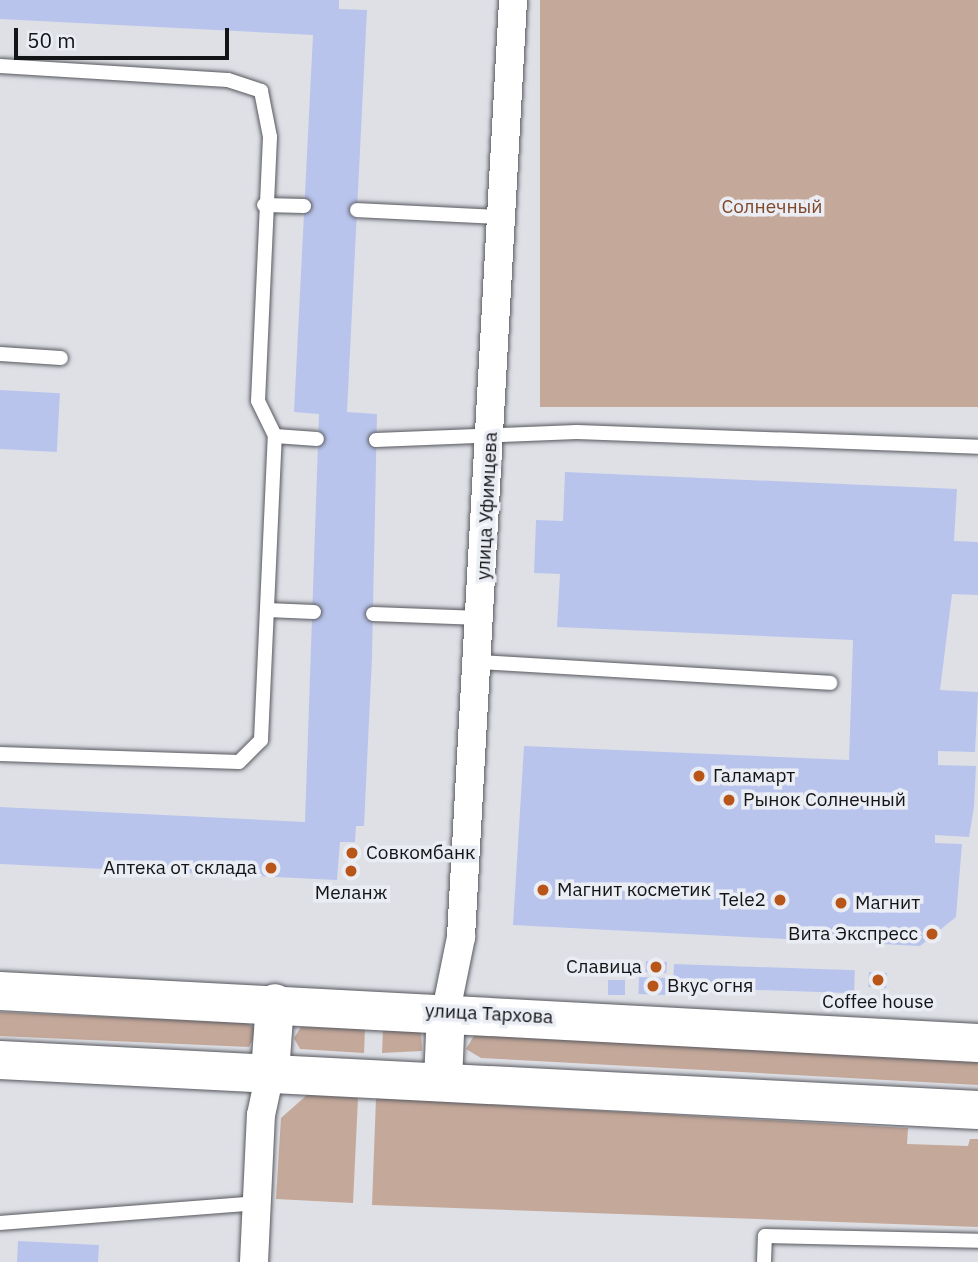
<!DOCTYPE html>
<html>
<head>
<meta charset="utf-8">
<style>
	body { margin:0 }
	#map { position:relative; width:978px; height:1262px; overflow:hidden; background:#dee0e6; font-family:"IBM Plex Sans",sans-serif }
	div>[style] { position:absolute }
	[style*='--x'] { left:calc(var(--x)*1px); top:calc(var(--y)*1px); width:calc(var(--w)*1px); rotate:calc(var(--a)*1deg) }
	.green>* { inset:0; background:#c4a89a; transform-origin:0 0 }
	.building>* { inset:0; background:#b9c4ec; transform-origin:0 0 }
	.roads { filter:drop-shadow(0 0 2px #57585e) drop-shadow(0 0 2px #57585e) }
	.service>* { height:14px; margin:-7px; padding:0 7px; transform-origin:7px; border-radius:7px; background:#fff }
	.minor>* { height:28px; margin:-14px; padding:0 14px; transform-origin:14px; border-radius:14px; background:#fff }
	.secondary>* { height:38px; margin:-19px; padding:0 19px; transform-origin:19px; border-radius:19px; background:#fff }
	.dots>* { width:19px; height:19px; translate:-50% -50%; box-sizing:border-box; border:4px solid #ebedf4; border-radius:50% }
	span { translate:-50% -50%; white-space:nowrap; text-align:center; line-height:1.15; -webkit-text-stroke:7px #ebedf4; paint-order:stroke }
	.park-label { font-size:19px; color:#7e472a }
	.street-label { font-size:19px; color:#131416 }
	.poi-label { font-size:19px; color:#131416 }
	.left { translate:0 -50%; text-align:left }
	.right { translate:-100% -50%; text-align:right }
	.scale { position:absolute; left:14px; top:28px; width:215px; height:32px; box-sizing:border-box; border:4px solid #131416; border-top:0; padding-left:9px; font-size:21px; line-height:24px; white-space:nowrap; color:#131416; -webkit-text-stroke:5px #ebedf4; paint-order:stroke }
</style>
</head>
<body>
<div id="map">
	<div class="green">
		<div style="left:540px;top:0;width:438px;height:407px"></div>
		<div style="clip-path:polygon(0 1012px,247px 1023px,257px 1030px,249px 1047px,0 1036px)"></div>
		<div style="clip-path:polygon(301px 1027px,365px 1029px,364px 1053px,300px 1049px,294px 1038px)"></div>
		<div style="clip-path:polygon(383px 1030px,421px 1032px,422px 1051px,382px 1053px)"></div>
		<div style="clip-path:polygon(475px 1034px,978px 1061px,978px 1085px,481px 1058px,466px 1049px)"></div>
		<div style="clip-path:polygon(307px 1095px,358px 1098px,353px 1203px,276px 1199px,281px 1118px)"></div>
		<div style="clip-path:polygon(376px 1098px,908px 1128px,907px 1144px,968px 1146px,970px 1139px,978px 1139px,978px 1227px,372px 1205px)"></div>
	</div>
	<div class="building">
		<div style="clip-path:polygon(0 0,339px 0,339px 9px,367px 10px,347px 412px,377px 414px,372px 658px,364px 826px,356px 826px,355px 842px,340px 842px,337px 880px,0 864px,0 807px,305px 822px,319px 414px,294px 412px,313px 35px,0 19px)"></div>
		<div style="left:0;top:390px;width:60px;height:59px;rotate:3deg"></div>
		<div style="clip-path:polygon(565px 472px,957px 489px,954px 541px,978px 542px,978px 595px,952px 594px,940px 690px,978px 692px,975px 752px,938px 751px,938px 765px,976px 766px,974px 807px,969px 837px,935px 835px,935px 843px,962px 844px,956px 917px,920px 946px,513px 925px,524px 746px,849px 760px,853px 640px,557px 627px,560px 574px,534px 573px,536px 520px,563px 521px)"></div>
		<div style="left:646px;top:961px;width:21px;height:11px;rotate:3deg"></div>
		<div style="left:674px;top:964px;width:181px;height:23px;rotate:2deg"></div>
		<div style="left:869px;top:972px;width:18px;height:15px;rotate:3deg"></div>
		<div style="left:639px;top:977px;width:28px;height:17px;rotate:2deg"></div>
		<div style="left:608px;top:980px;width:17px;height:15px"></div>
		<div style="clip-path:polygon(18px 1241px,99px 1245px,98px 1262px,17px 1262px)"></div>
	</div>
	<div class="roads">
		<div class="service">
			<div style="--x:0;--y:66;--w:228;--a:3.5"></div>
			<div style="--x:228;--y:80;--w:35;--a:18"></div>
			<div style="--x:261;--y:91;--w:47;--a:78.9"></div>
			<div style="--x:270;--y:137;--w:264;--a:92.6"></div>
			<div style="--x:258;--y:401;--w:39;--a:64"></div>
			<div style="--x:275;--y:436;--w:42;--a:4.1"></div>
			<div style="--x:264;--y:205;--w:40;--a:1.4"></div>
			<div style="--x:357;--y:210;--w:145;--a:2.8"></div>
			<div style="--x:0;--y:354;--w:61;--a:3.8"></div>
			<div style="--x:376;--y:440;--w:201;--a:-2.3"></div>
			<div style="--x:577;--y:432;--w:401;--a:2.1"></div>
			<div style="--x:267;--y:610;--w:47;--a:2.4"></div>
			<div style="--x:373;--y:614;--w:108;--a:2.1"></div>
			<div style="--x:478;--y:662;--w:353;--a:3.4"></div>
			<div style="--x:0;--y:754;--w:239;--a:1.9"></div>
			<div style="--x:239;--y:762;--w:31;--a:-45"></div>
			<div style="--x:261;--y:740;--w:304;--a:-87.4"></div>
			<div style="--x:0;--y:1223;--w:259;--a:-4.4"></div>
			<div style="--x:764;--y:1262;--w:26;--a:-88"></div>
			<div style="--x:765;--y:1236;--w:213;--a:1.3"></div>
		</div>
		<div class="minor">
			<div style="--x:446;--y:1011;--w:76;--a:-78.5"></div>
			<div style="--x:461;--y:937;--w:938;--a:-86.82"></div>
			<div style="--x:254;--y:1262;--w:147;--a:-87.3"></div>
			<div style="--x:261;--y:1115;--w:43;--a:-77.9"></div>
		</div>
		<div class="secondary">
			<div style="--x:0;--y:991;--w:979;--a:3.04"></div>
			<div style="--x:0;--y:1060;--w:979;--a:2.93"></div>
			<div style="--x:270;--y:1073;--w:70;--a:-85.9"></div>
			<div style="--x:443;--y:1082;--w:71;--a:-87.6"></div>
		</div>
	</div>
	<div class="dots">
		<div style="left:699px;top:776px;background:#b85619"></div>
		<div style="left:729px;top:800px;background:#b85619"></div>
		<div style="left:352px;top:853px;background:#b85619"></div>
		<div style="left:271px;top:868px;background:#b85619"></div>
		<div style="left:351px;top:871px;background:#b85619"></div>
		<div style="left:543px;top:890px;background:#b85619"></div>
		<div style="left:780px;top:900px;background:#b85619"></div>
		<div style="left:841px;top:903px;background:#b85619"></div>
		<div style="left:932px;top:934px;background:#b85619"></div>
		<div style="left:656px;top:967px;background:#b85619"></div>
		<div style="left:878px;top:980px;background:#b85619"></div>
		<div style="left:653px;top:986px;background:#b85619"></div>
	</div>
	<div class="park-label">
		<span style="left:772px;top:207px">Солнечный</span>
	</div>
	<div class="street-label">
		<span style="left:487px;top:506px;rotate:-87deg">улица Уфимцева</span>
		<span style="left:489px;top:1014px;rotate:3deg">улица Тархова</span>
	</div>
	<div class="poi-label">
		<span class="left" style="left:713px;top:776px">Галамарт</span>
		<span class="left" style="left:743px;top:800px">Рынок Солнечный</span>
		<span class="left" style="left:366px;top:853px">Совкомбанк</span>
		<span class="right" style="left:257px;top:868px">Аптека от склада</span>
		<span class="left" style="left:557px;top:890px">Магнит косметик</span>
		<span style="left:351px;top:893px">Меланж</span>
		<span class="right" style="left:766px;top:900px">Tele2</span>
		<span class="left" style="left:855px;top:903px">Магнит</span>
		<span class="right" style="left:918px;top:934px">Вита Экспресс</span>
		<span class="right" style="left:642px;top:967px">Славица</span>
		<span class="left" style="left:667px;top:986px">Вкус огня</span>
		<span style="left:878px;top:1002px">Coffee house</span>
	</div>
	<div class="scale">50 m</div>
</div>
</body>
</html>
